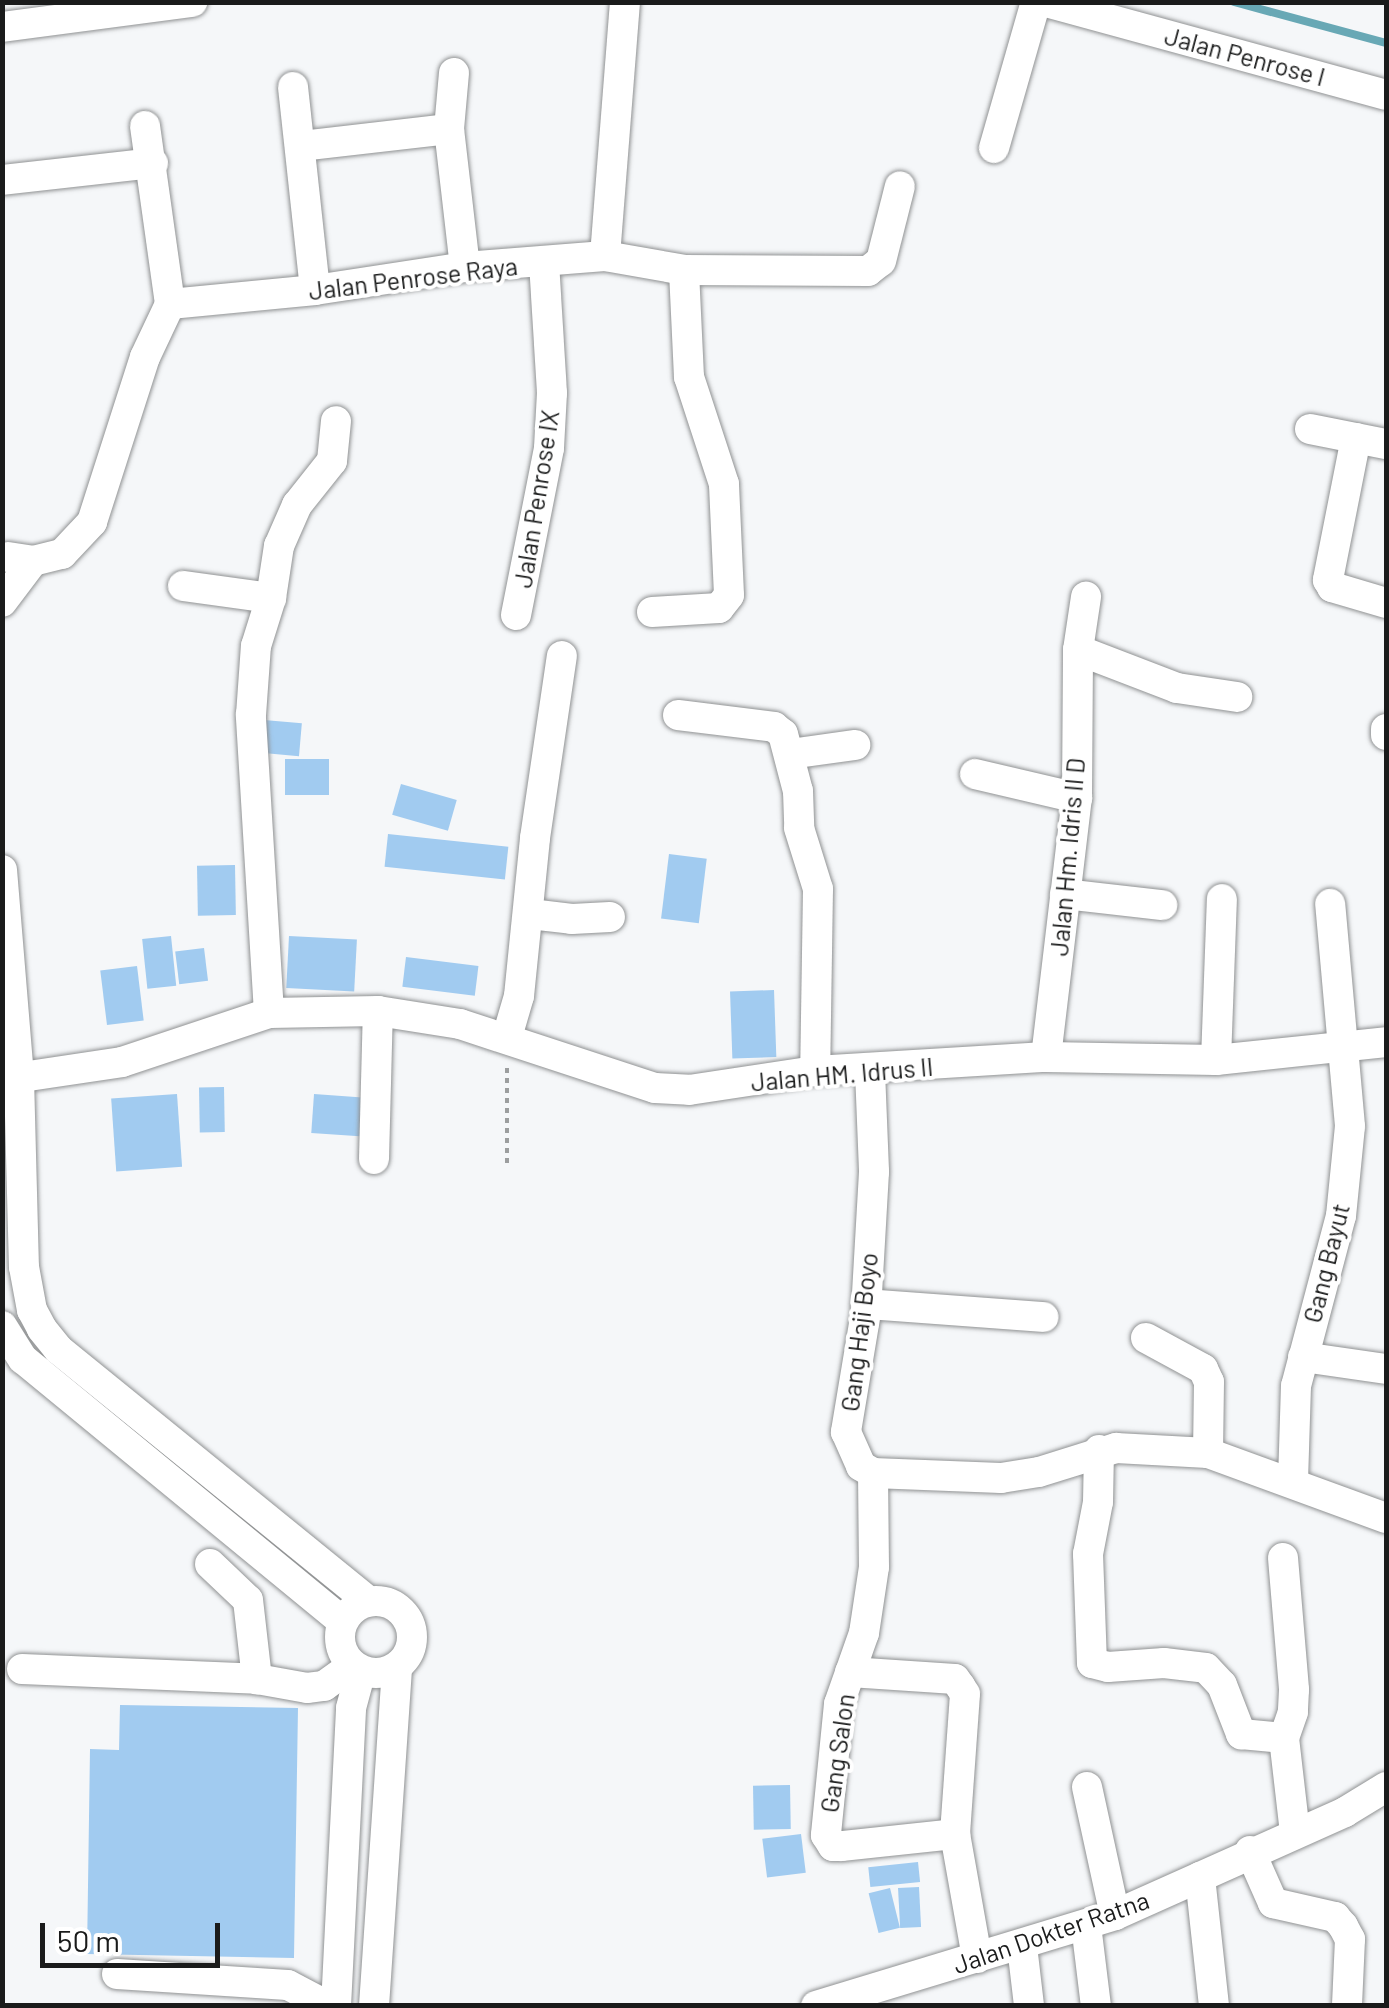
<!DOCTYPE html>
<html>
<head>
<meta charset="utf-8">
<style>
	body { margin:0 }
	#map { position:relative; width:1389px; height:2008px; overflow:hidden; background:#f5f7f9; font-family:Barlow,sans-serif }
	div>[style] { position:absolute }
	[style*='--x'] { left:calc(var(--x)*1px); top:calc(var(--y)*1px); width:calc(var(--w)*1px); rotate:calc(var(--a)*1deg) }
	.stream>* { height:8px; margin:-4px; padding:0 4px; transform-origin:4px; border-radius:4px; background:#68a8b5 }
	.building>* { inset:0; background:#a1cbf0; transform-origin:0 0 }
	.path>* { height:4px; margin-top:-2px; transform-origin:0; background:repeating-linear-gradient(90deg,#9c9e9f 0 5px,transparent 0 10px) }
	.roads { filter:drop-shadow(0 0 2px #909293) drop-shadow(0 0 2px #909293) }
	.minor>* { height:30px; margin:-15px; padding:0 15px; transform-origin:15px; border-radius:15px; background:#fff }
	.minor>.ring { margin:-15px; padding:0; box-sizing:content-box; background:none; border:30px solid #fff; border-radius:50% }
	span { translate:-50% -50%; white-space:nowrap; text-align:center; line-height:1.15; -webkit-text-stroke:8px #fff; paint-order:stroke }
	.street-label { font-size:25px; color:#1a1b1b }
	.frame { position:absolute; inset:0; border:5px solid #1a1b1b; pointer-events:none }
	.scale { position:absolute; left:40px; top:1923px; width:180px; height:45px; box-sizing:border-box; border:5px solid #1a1b1b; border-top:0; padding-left:12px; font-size:30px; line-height:35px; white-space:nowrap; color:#1a1b1b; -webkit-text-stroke:8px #fff; paint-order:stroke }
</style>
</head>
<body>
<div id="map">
	<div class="stream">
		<div style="--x:1234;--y:2;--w:157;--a:15.1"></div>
	</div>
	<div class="building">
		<div style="left:264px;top:720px;width:38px;height:33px;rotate:5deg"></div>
		<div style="left:285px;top:759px;width:44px;height:36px"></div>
		<div style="left:401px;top:784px;width:58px;height:32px;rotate:16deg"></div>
		<div style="left:388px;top:834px;width:121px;height:33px;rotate:6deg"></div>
		<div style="left:669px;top:854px;width:38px;height:65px;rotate:7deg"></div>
		<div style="left:235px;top:865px;width:50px;height:38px;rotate:89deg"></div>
		<div style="left:171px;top:936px;width:50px;height:29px;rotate:84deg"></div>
		<div style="left:289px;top:936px;width:68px;height:52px;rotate:3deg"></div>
		<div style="left:204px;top:948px;width:33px;height:29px;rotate:83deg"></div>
		<div style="left:406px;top:957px;width:73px;height:30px;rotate:7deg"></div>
		<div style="left:137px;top:966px;width:55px;height:37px;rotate:83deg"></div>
		<div style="left:774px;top:990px;width:67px;height:44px;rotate:88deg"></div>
		<div style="left:224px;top:1087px;width:45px;height:25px;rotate:89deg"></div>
		<div style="left:177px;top:1094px;width:73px;height:66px;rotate:86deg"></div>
		<div style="left:314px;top:1094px;width:52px;height:39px;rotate:4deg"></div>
		<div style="clip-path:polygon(120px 1705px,298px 1708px,294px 1958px,87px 1954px,90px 1749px,119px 1750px)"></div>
		<div style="left:790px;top:1785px;width:44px;height:37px;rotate:89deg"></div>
		<div style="left:801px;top:1834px;width:39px;height:39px;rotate:83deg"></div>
		<div style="left:918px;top:1862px;width:20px;height:50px;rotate:84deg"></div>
		<div style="left:919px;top:1887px;width:40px;height:21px;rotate:87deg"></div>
		<div style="left:890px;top:1888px;width:41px;height:22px;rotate:76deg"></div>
	</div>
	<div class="path">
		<div style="--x:507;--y:1068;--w:95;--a:90"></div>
	</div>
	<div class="roads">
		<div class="minor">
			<div style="--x:1046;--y:2;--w:352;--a:15.3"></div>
			<div style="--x:2;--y:27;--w:192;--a:-7.5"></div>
			<div style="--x:454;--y:73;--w:56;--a:95.1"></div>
			<div style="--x:449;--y:129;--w:139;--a:83.4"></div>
			<div style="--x:293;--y:87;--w:204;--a:83.8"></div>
			<div style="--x:145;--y:126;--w:180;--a:82"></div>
			<div style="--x:302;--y:146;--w:148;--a:-6.6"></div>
			<div style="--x:994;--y:148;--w:152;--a:-74"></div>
			<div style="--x:2;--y:180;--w:152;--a:-6.4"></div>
			<div style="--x:605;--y:256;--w:255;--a:-85.5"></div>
			<div style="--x:1310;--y:429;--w:77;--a:11.2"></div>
			<div style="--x:1356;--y:438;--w:145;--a:101.2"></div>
			<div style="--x:1328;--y:580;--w:8;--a:60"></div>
			<div style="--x:1332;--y:587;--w:56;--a:16.5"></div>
			<div style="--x:8;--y:557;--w:25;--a:9"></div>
			<div style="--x:33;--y:561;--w:30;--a:-14"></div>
			<div style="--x:62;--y:554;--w:44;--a:-46.8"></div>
			<div style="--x:92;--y:522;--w:173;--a:-72.2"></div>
			<div style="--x:145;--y:357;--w:59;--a:-64.7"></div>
			<div style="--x:170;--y:304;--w:146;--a:-5.5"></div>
			<div style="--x:315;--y:290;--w:152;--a:-8.7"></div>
			<div style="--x:465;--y:267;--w:140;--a:-4.5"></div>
			<div style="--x:605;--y:256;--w:80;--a:10"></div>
			<div style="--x:684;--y:270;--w:184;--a:0.3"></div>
			<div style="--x:868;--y:271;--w:16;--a:-38"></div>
			<div style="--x:881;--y:261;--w:77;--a:-75.8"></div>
			<div style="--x:183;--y:586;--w:89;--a:7.8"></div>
			<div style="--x:2;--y:602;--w:51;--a:-52.9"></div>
			<div style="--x:652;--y:612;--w:67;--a:-3.4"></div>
			<div style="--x:719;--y:608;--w:16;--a:-52"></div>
			<div style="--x:729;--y:595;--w:111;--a:-92.6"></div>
			<div style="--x:724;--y:484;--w:113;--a:-108.1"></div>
			<div style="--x:689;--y:377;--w:107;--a:-92.7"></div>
			<div style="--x:516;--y:615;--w:170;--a:-78.8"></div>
			<div style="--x:549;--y:448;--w:55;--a:-86.9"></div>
			<div style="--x:552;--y:393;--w:130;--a:-93.5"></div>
			<div style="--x:1078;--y:650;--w:106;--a:21"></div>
			<div style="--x:1177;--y:688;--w:61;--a:8.5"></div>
			<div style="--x:678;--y:715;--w:97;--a:7.1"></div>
			<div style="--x:774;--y:727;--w:11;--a:38"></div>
			<div style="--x:783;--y:734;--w:59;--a:75.3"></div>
			<div style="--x:798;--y:791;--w:37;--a:88"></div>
			<div style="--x:799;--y:828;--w:64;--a:72.7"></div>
			<div style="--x:818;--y:889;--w:182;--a:90.9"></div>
			<div style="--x:1386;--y:735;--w:6;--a:-90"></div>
			<div style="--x:790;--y:754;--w:66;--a:-7.9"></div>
			<div style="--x:975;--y:774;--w:105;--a:13.2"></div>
			<div style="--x:2;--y:870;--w:209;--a:85.3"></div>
			<div style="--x:19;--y:1078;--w:189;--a:88.5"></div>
			<div style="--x:24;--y:1267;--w:44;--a:79.5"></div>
			<div style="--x:32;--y:1310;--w:21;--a:62"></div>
			<div style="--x:42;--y:1329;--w:26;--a:51"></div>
			<div style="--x:58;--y:1349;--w:400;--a:39.1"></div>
			<div style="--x:1065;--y:894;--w:98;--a:6.5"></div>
			<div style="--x:530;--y:914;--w:42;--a:6.8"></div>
			<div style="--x:572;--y:919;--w:38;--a:-3"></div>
			<div style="--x:269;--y:1013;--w:299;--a:-93.5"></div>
			<div style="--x:251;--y:715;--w:69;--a:-85.9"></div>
			<div style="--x:256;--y:646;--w:50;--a:-72.6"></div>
			<div style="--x:271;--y:598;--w:53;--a:-81.3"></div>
			<div style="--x:279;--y:546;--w:45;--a:-66.3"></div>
			<div style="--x:297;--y:505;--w:56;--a:-51.5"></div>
			<div style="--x:332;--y:461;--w:40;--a:-84.3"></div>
			<div style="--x:507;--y:1037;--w:43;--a:-73.7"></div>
			<div style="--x:519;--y:996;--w:159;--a:-84.2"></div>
			<div style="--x:535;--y:838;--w:184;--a:-81.6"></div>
			<div style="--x:1046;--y:1057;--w:261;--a:-83.2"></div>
			<div style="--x:1077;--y:798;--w:148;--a:-89.6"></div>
			<div style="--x:1078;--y:650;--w:54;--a:-81.4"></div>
			<div style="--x:1216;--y:1060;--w:161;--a:-87.9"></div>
			<div style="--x:870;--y:1071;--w:101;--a:87.7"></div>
			<div style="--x:874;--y:1172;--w:140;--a:93.3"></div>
			<div style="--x:866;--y:1312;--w:122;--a:99.5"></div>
			<div style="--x:846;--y:1432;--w:37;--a:66"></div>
			<div style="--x:861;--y:1466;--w:14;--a:30"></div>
			<div style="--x:873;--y:1473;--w:128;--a:2.2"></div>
			<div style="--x:1001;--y:1478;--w:38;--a:-9"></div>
			<div style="--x:1039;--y:1472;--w:81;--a:-17.3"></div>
			<div style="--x:1116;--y:1448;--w:92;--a:3.1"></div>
			<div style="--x:1208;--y:1453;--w:189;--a:20.1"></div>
			<div style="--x:2;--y:1080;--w:121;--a:-8.5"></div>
			<div style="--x:122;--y:1062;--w:155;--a:-18.4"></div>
			<div style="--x:269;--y:1013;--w:109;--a:-1.1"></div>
			<div style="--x:378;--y:1011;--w:83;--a:9"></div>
			<div style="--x:460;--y:1024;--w:205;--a:18.2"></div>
			<div style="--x:655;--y:1088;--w:34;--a:3"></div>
			<div style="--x:689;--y:1090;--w:127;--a:-8.6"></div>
			<div style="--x:815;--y:1071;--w:231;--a:-3.5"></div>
			<div style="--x:1046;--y:1057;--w:170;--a:1"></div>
			<div style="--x:1216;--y:1060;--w:171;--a:-6"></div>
			<div style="--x:374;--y:1159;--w:148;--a:-88.5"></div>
			<div style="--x:866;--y:1304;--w:178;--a:4.2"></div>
			<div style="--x:2;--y:1326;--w:39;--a:58"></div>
			<div style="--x:23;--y:1359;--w:413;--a:39.4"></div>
			<div style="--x:1146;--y:1338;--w:65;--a:28.5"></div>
			<div style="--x:1203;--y:1369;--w:14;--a:65"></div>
			<div style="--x:1209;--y:1382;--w:71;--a:90.8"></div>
			<div style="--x:1303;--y:1357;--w:84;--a:8.2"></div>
			<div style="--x:1099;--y:1450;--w:52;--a:91.1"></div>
			<div style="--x:1098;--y:1502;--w:53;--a:100.9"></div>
			<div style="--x:1088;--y:1554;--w:109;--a:87.9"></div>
			<div style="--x:1092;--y:1663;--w:16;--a:14"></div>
			<div style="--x:1108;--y:1667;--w:56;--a:-4.1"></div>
			<div style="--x:1164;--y:1663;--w:42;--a:6.8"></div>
			<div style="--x:1206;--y:1668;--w:23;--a:47"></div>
			<div style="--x:1222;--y:1685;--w:53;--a:68.8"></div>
			<div style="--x:1241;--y:1734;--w:43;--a:5.3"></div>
			<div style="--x:1284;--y:1738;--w:96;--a:83.4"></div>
			<div style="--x:873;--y:1473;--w:94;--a:89.4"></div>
			<div style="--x:874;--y:1567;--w:67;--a:98.6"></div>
			<div style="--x:864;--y:1633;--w:75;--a:109.4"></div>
			<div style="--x:839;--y:1704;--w:132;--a:95.7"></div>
			<div style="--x:826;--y:1835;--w:13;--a:58"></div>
			<div style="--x:833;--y:1846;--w:9;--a:0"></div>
			<div style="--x:842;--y:1846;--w:114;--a:-6.1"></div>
			<div style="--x:955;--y:1834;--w:126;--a:79.9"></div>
			<div style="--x:1293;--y:1481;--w:95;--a:-88.2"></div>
			<div style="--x:1296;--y:1386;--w:176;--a:-75.2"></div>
			<div style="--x:1341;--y:1216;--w:90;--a:-84.3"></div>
			<div style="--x:1350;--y:1126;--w:223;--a:-95.1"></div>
			<div style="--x:1283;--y:1558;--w:132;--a:85.2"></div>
			<div style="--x:1294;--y:1690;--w:22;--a:93"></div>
			<div style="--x:1293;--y:1712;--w:28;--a:109"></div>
			<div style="--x:210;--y:1564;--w:52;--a:43.5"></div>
			<div style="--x:248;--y:1600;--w:80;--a:83.5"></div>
			<div class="ring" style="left:340px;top:1601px;width:42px;height:42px"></div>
			<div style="--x:22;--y:1669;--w:235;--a:2.4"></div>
			<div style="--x:257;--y:1679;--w:51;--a:10.2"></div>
			<div style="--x:307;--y:1688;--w:17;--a:-7"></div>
			<div style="--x:324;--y:1686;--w:34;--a:-36"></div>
			<div style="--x:850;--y:1672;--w:105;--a:3.8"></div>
			<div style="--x:955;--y:1679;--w:9;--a:54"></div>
			<div style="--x:960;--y:1686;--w:9;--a:58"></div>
			<div style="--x:965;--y:1694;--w:140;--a:94.1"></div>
			<div style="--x:1087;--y:1787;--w:131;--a:77.7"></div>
			<div style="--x:1250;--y:1851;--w:57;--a:66.1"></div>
			<div style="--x:1273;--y:1903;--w:64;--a:12.7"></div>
			<div style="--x:1335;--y:1917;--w:12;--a:48"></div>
			<div style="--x:1343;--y:1926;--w:15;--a:62"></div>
			<div style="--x:1350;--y:1939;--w:67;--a:92.6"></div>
			<div style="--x:1200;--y:1877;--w:130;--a:83.8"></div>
			<div style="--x:1086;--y:1925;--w:82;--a:83"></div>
			<div style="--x:1022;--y:1946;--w:60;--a:83.3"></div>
			<div style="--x:117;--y:1974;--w:171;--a:3.7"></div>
			<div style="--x:288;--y:1985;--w:45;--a:27.7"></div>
			<div style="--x:336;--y:2006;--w:298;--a:-87.1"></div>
			<div style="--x:351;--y:1708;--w:38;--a:-75"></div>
			<div style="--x:374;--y:2006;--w:340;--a:-86.1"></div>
			<div style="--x:816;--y:2006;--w:313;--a:-16.9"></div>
			<div style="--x:1115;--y:1915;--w:252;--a:-24.1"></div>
			<div style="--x:1345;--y:1812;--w:48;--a:-31.4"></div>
		</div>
	</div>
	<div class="street-label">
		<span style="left:1245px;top:56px;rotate:15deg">Jalan Penrose I</span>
		<span style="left:413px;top:278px;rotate:-7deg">Jalan Penrose Raya</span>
		<span style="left:536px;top:499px;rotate:-81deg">Jalan Penrose IX</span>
		<span style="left:1067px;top:857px;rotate:-85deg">Jalan Hm. Idris II D</span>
		<span style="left:842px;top:1074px;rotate:-5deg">Jalan HM. Idrus II</span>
		<span style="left:1326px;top:1263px;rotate:-76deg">Gang Bayut</span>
		<span style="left:859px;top:1332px;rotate:-83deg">Gang Haji Boyo</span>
		<span style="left:837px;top:1753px;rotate:-82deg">Gang Salon</span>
		<span style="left:1051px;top:1932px;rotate:-19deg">Jalan Dokter Ratna</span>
	</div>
	<div class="frame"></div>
	<div class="scale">50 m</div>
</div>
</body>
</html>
